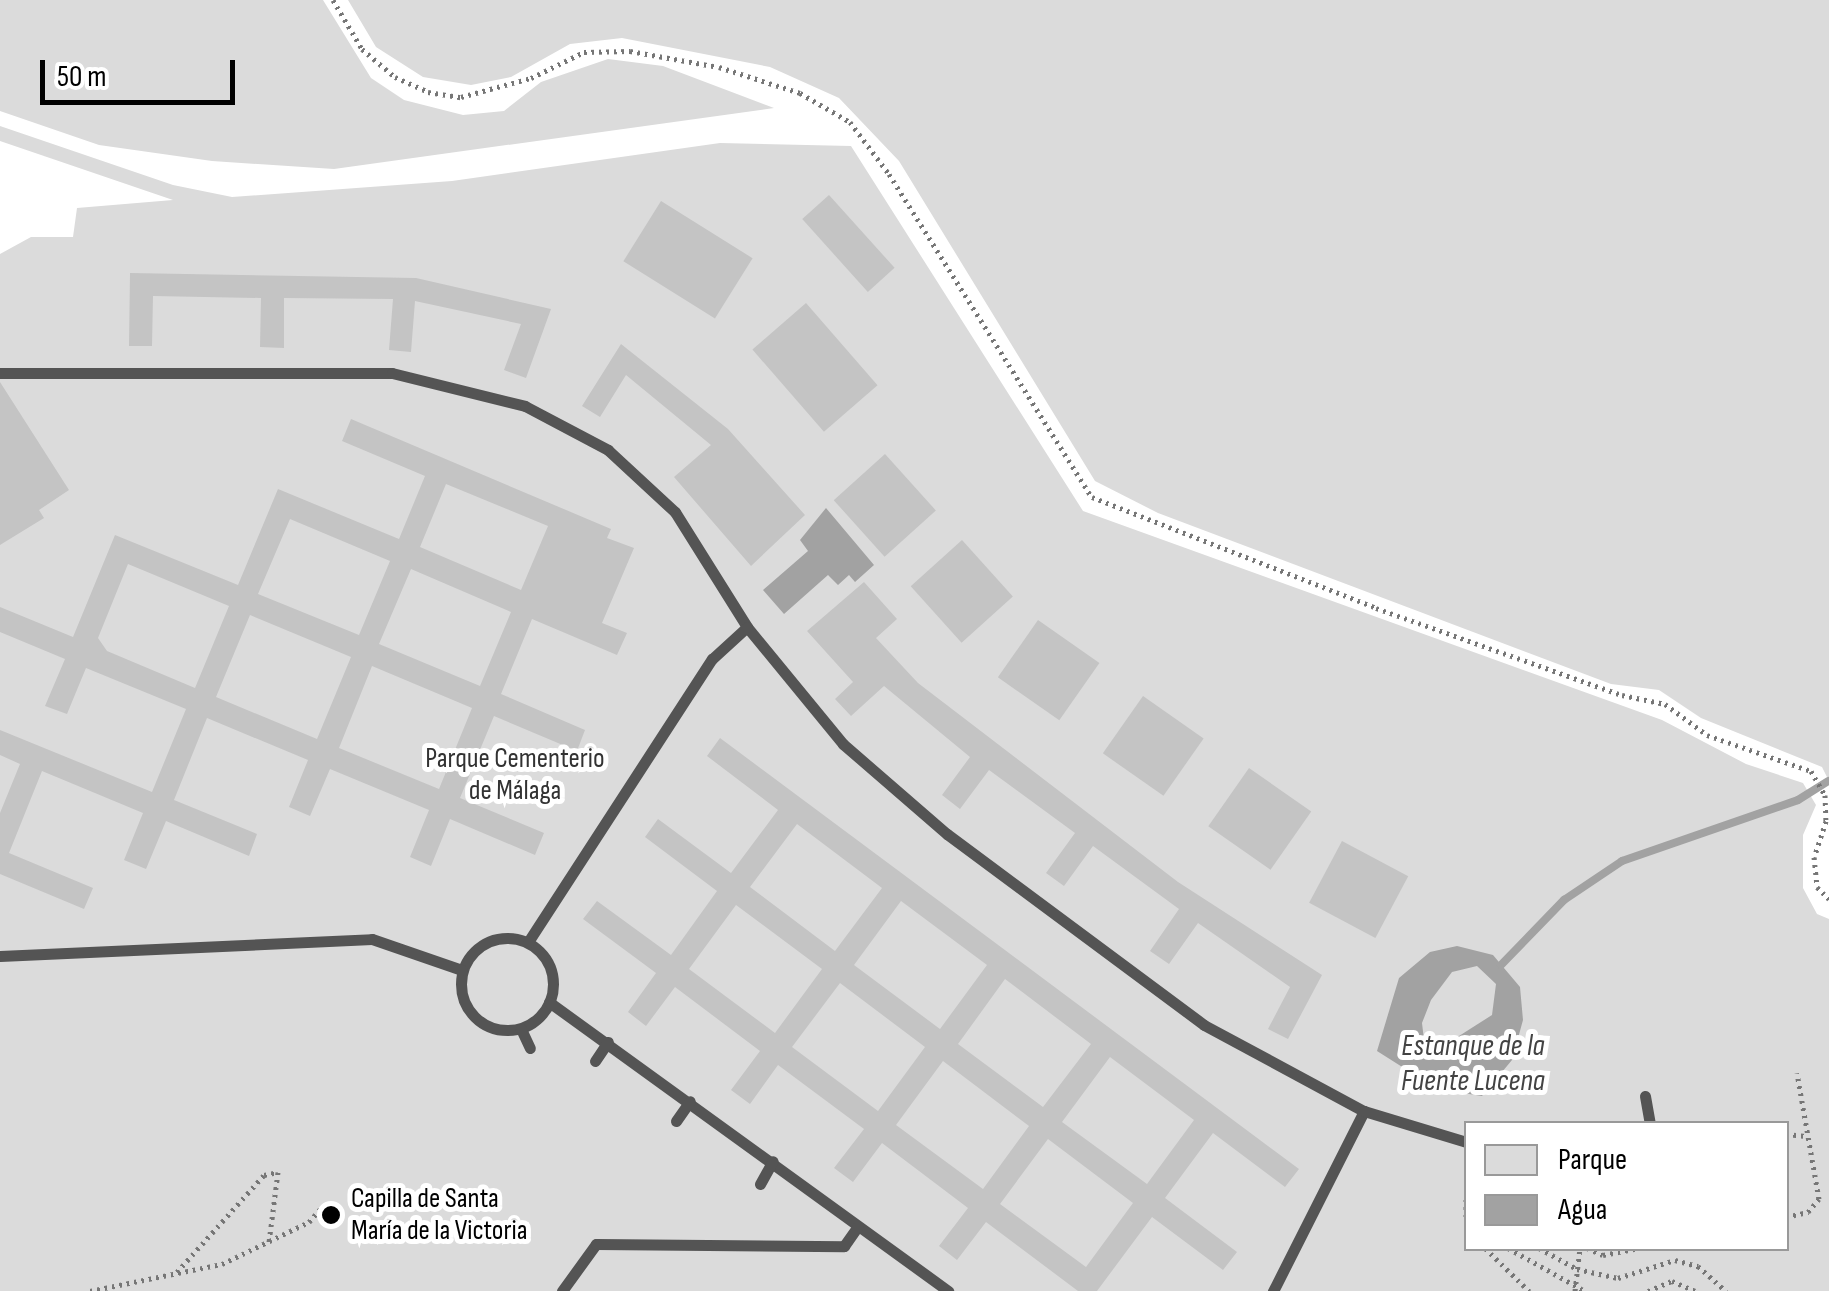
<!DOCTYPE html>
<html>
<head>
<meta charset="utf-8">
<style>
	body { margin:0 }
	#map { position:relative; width:1829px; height:1291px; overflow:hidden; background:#fff; font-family:"Sofia Sans Condensed",sans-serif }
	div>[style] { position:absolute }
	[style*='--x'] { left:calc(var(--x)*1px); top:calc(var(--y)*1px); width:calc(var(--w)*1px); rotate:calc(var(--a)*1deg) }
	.green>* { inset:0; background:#dbdbdb }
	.water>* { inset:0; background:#a2a2a2 }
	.stream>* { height:8px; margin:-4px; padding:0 4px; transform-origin:4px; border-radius:4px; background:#a2a2a2 }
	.building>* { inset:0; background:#c4c4c4; transform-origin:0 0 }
	.path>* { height:5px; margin-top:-2.5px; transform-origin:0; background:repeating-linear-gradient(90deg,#767676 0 2.5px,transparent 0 7.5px) }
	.lane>* { height:11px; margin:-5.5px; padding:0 5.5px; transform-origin:5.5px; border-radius:5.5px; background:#545454 }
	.lane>.ring { margin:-5.5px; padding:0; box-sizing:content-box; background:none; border:11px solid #545454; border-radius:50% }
	.dots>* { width:28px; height:28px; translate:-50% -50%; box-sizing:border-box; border:5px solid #fff; border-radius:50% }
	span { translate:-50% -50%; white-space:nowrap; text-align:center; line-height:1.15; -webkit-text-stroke:10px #fff; paint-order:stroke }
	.park-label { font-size:28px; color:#323232 }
	.poi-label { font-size:28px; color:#000 }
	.left { translate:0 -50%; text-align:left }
	.water-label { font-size:30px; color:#434343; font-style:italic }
	.legend { position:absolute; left:1464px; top:1121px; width:325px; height:130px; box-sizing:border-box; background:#fff; border:2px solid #999; margin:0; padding:12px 18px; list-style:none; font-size:30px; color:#000 }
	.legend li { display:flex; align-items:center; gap:20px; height:50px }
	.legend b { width:50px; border:2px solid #999 }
	.scale { position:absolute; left:40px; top:60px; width:195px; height:45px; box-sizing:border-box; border:5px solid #000; border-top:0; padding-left:12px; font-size:30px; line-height:35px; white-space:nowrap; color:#000; -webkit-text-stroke:8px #fff; paint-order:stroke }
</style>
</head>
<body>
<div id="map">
	<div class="green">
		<div style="clip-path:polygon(0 0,323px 0,371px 78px,404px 100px,463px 115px,504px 111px,541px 82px,608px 59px,663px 66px,774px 108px,334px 169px,212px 161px,99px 145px,0 111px)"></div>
		<div style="clip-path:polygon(348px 0,1829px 0,1829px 781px,1822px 767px,1701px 718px,1659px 690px,1611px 684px,1158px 513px,1095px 481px,899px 161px,839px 98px,770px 67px,622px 38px,570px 44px,511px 77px,471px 85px,423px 77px,376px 47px)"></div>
		<div style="clip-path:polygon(evenodd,0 126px,173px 185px,232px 197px,452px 181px,720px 143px,851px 146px,1083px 511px,1662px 720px,1746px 764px,1803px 783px,1816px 805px,1803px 835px,1803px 888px,1817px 914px,1829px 919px,1829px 1291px,0 1291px,0 254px,31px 237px,73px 237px,77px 208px,173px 200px,0 141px,0 126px,1466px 1124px,1786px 1124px,1786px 1248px,1466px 1248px,1466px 1124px)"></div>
	</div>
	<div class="water">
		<div style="clip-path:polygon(826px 508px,874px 565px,855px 582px,849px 575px,838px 585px,828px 575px,784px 614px,763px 590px,808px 551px,800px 540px)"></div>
		<div style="clip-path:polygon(evenodd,1457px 946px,1493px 955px,1520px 987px,1523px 1020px,1512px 1060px,1482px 1096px,1437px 1089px,1377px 1051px,1399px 978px,1430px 952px,1457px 946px,1477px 966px,1496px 984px,1492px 1015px,1448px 1043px,1425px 1048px,1422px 1023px,1431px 1000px,1452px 972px,1477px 966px)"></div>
	</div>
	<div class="stream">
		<div style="--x:1501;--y:965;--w:91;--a:-45.9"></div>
		<div style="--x:1564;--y:900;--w:70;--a:-33.9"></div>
		<div style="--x:1622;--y:861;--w:186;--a:-19.1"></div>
		<div style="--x:1798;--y:800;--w:36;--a:-32"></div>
	</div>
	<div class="building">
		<div style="left:829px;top:195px;width:98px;height:36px;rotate:48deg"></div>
		<div style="left:661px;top:201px;width:108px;height:71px;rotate:32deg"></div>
		<div style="clip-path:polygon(130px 273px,416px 278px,551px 309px,526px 378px,504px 370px,521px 324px,415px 301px,411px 352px,389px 350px,393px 299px,284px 298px,284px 348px,260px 347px,261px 298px,153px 296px,152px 346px,129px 346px)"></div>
		<div style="left:806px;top:303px;width:109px;height:71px;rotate:49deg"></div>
		<div style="clip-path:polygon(621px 344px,728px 429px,805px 515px,751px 566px,674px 477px,711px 445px,626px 375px,600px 417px,582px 406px)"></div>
		<div style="clip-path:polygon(0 382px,69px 490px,39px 510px,44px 518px,0 545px)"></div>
		<div style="clip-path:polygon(evenodd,351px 419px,611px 529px,607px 538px,634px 548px,602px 623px,627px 633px,617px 655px,532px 619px,501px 694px,585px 730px,577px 751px,494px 716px,460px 798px,544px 833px,535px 855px,450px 819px,431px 866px,410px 857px,429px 810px,330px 769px,310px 816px,289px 807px,308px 760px,207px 718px,174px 800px,257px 834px,249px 856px,166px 821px,146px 869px,124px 860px,143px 813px,42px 771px,9px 853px,93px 888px,84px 909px,0 874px,0 813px,20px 764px,0 755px,0 730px,152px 792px,186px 709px,86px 668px,67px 714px,45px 706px,65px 659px,0 632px,0 607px,73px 637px,115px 535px,238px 585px,278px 489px,399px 539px,425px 476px,342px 441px,351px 419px,446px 484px,548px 526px,521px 590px,420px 547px,446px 484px,351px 419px,290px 519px,390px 561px,359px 635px,258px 594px,290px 519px,351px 419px,128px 564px,229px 606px,195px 688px,107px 651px,98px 638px,128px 564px,351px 419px,411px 569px,511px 612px,480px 686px,379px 644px,411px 569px,351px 419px,250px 615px,351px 657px,317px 739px,216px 697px,250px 615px,351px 419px,372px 666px,472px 708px,439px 789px,339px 748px,372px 666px)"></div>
		<div style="left:885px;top:454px;width:76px;height:69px;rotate:48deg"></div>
		<div style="left:962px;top:540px;width:76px;height:69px;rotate:48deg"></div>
		<div style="clip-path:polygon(864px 582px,897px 619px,876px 638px,918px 683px,1178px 882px,1322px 975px,1288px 1039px,1268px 1029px,1290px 987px,1198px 923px,1169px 964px,1150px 951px,1179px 909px,1093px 846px,1064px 886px,1046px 873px,1075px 833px,989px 770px,960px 809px,942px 795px,970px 757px,884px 686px,851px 716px,835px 699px,853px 682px,807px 631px)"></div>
		<div style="left:1038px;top:620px;width:75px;height:70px;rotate:35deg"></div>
		<div style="left:1143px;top:696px;width:74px;height:70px;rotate:35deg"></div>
		<div style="clip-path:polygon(evenodd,720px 738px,1299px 1169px,1285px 1187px,1213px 1133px,1165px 1198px,1237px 1252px,1223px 1270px,1152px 1217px,1097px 1291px,1078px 1291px,986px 1222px,957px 1260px,939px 1246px,968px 1208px,882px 1143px,853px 1182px,834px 1168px,864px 1129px,778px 1065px,750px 1104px,731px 1090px,760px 1051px,675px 987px,646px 1026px,628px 1012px,656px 973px,583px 919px,597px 901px,671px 955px,717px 891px,645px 837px,658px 819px,731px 873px,778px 810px,707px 756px,720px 738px,797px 824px,882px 888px,835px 951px,750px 887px,797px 824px,720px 738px,901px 901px,987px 965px,940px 1029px,854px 965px,901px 901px,720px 738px,736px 905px,822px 969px,775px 1033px,689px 969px,736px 905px,720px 738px,1005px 979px,1091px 1044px,1043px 1107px,958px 1044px,1005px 979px,720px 738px,840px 983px,925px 1047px,878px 1111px,792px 1047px,840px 983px,720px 738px,1110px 1057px,1194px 1120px,1147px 1184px,1062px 1122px,1110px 1057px,720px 738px,943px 1061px,1029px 1126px,983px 1189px,896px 1125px,943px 1061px,720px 738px,1048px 1139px,1133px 1203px,1086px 1267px,1000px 1204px,1048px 1139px)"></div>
		<div style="left:1249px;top:768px;width:76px;height:71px;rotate:35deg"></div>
		<div style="left:1342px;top:841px;width:75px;height:70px;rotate:28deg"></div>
	</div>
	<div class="path">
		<div style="--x:333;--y:0;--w:57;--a:59.4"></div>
		<div style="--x:362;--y:49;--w:43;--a:40.3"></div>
		<div style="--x:395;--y:77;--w:36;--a:24"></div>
		<div style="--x:428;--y:92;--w:33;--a:9"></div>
		<div style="--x:461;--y:97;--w:73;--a:-15.2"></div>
		<div style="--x:531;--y:78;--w:59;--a:-26.1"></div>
		<div style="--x:584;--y:52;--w:46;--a:-1.2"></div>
		<div style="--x:630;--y:51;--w:90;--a:10.2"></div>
		<div style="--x:719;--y:67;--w:85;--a:17.8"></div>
		<div style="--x:800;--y:93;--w:58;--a:30.1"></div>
		<div style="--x:850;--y:122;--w:65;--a:53.1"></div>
		<div style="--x:889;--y:174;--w:381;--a:57.9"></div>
		<div style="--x:1092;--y:497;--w:305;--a:21.3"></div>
		<div style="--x:1376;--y:608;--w:261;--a:19.5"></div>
		<div style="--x:1622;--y:695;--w:44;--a:11.8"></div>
		<div style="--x:1665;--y:704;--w:52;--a:36.4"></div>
		<div style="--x:1707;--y:735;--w:110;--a:19.1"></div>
		<div style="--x:1811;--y:771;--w:28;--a:60"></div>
		<div style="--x:1825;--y:795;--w:26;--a:88"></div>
		<div style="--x:1826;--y:821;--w:38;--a:108"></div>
		<div style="--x:1814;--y:857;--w:30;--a:84"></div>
		<div style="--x:1817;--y:887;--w:17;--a:45"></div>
		<div style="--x:1786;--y:1134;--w:20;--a:6"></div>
		<div style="--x:1466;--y:1199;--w:19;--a:90"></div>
		<div style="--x:1786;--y:1217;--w:23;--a:-13"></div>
		<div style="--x:1808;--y:1212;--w:17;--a:-50"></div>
		<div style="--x:1819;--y:1199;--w:128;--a:-99.9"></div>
		<div style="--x:1485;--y:1248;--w:62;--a:44.3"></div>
		<div style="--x:1508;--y:1248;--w:88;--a:29.2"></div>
		<div style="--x:1539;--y:1248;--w:43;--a:28.9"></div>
		<div style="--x:1577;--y:1269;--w:42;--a:12.4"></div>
		<div style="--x:1618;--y:1278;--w:60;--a:-17.5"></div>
		<div style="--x:1675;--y:1260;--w:24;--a:15"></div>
		<div style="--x:1698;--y:1266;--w:38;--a:42"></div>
		<div style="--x:1587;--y:1248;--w:17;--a:24"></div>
		<div style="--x:1603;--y:1255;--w:38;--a:-11"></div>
		<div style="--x:177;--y:1272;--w:130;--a:-48.1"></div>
		<div style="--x:264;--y:1175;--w:14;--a:-12"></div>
		<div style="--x:278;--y:1172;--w:71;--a:97.3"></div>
		<div style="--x:90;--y:1291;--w:135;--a:-11.6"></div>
		<div style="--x:222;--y:1264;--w:97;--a:-25.8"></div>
		<div style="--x:309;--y:1222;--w:21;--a:-49"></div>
		<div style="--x:1575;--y:1291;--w:43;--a:-83.4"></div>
		<div style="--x:1648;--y:1291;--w:26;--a:-23"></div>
		<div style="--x:1672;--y:1281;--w:25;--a:23"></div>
	</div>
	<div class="lane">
		<div style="--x:0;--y:373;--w:392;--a:0"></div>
		<div style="--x:392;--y:373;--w:137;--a:13.9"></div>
		<div style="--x:525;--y:406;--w:94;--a:27.9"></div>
		<div style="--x:608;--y:450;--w:91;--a:42.8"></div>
		<div style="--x:675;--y:512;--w:136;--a:57.9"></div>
		<div style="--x:747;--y:627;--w:151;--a:50.6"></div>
		<div style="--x:843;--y:744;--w:138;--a:40.9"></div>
		<div style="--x:947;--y:834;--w:320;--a:36.6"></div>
		<div style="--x:1204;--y:1025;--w:182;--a:28.3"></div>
		<div style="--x:1364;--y:1111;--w:202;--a:116.8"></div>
		<div class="ring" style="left:461px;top:938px;width:81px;height:81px"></div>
		<div style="--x:528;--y:942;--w:338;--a:-57"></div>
		<div style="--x:712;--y:659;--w:47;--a:-42.4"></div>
		<div style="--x:0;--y:956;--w:372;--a:-2.6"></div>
		<div style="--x:372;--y:939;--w:95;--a:19"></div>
		<div style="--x:549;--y:1002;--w:493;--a:35.9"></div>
		<div style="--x:521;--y:1029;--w:21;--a:65"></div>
		<div style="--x:595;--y:1061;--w:23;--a:-56"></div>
		<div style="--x:1645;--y:1096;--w:28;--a:80"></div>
		<div style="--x:1364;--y:1111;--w:107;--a:16.9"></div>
		<div style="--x:676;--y:1121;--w:24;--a:-55"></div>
		<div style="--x:760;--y:1184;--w:26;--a:-61"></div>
		<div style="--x:562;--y:1291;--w:58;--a:-54.1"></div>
		<div style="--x:596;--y:1244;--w:248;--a:0.5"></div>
		<div style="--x:844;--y:1246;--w:24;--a:-55"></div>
	</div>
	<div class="dots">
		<div style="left:331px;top:1215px;background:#000"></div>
	</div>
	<div class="park-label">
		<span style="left:515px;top:775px">Parque Cementerio<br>de Málaga</span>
	</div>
	<div class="poi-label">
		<span class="left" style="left:351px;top:1215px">Capilla de Santa<br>María de la Victoria</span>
	</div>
	<div class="water-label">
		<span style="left:1473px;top:1063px">Estanque de la<br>Fuente Lucena</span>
	</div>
	<ul class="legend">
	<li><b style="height:28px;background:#dbdbdb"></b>Parque</li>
	<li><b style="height:28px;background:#a2a2a2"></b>Agua</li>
	</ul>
	<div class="scale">50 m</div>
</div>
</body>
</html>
